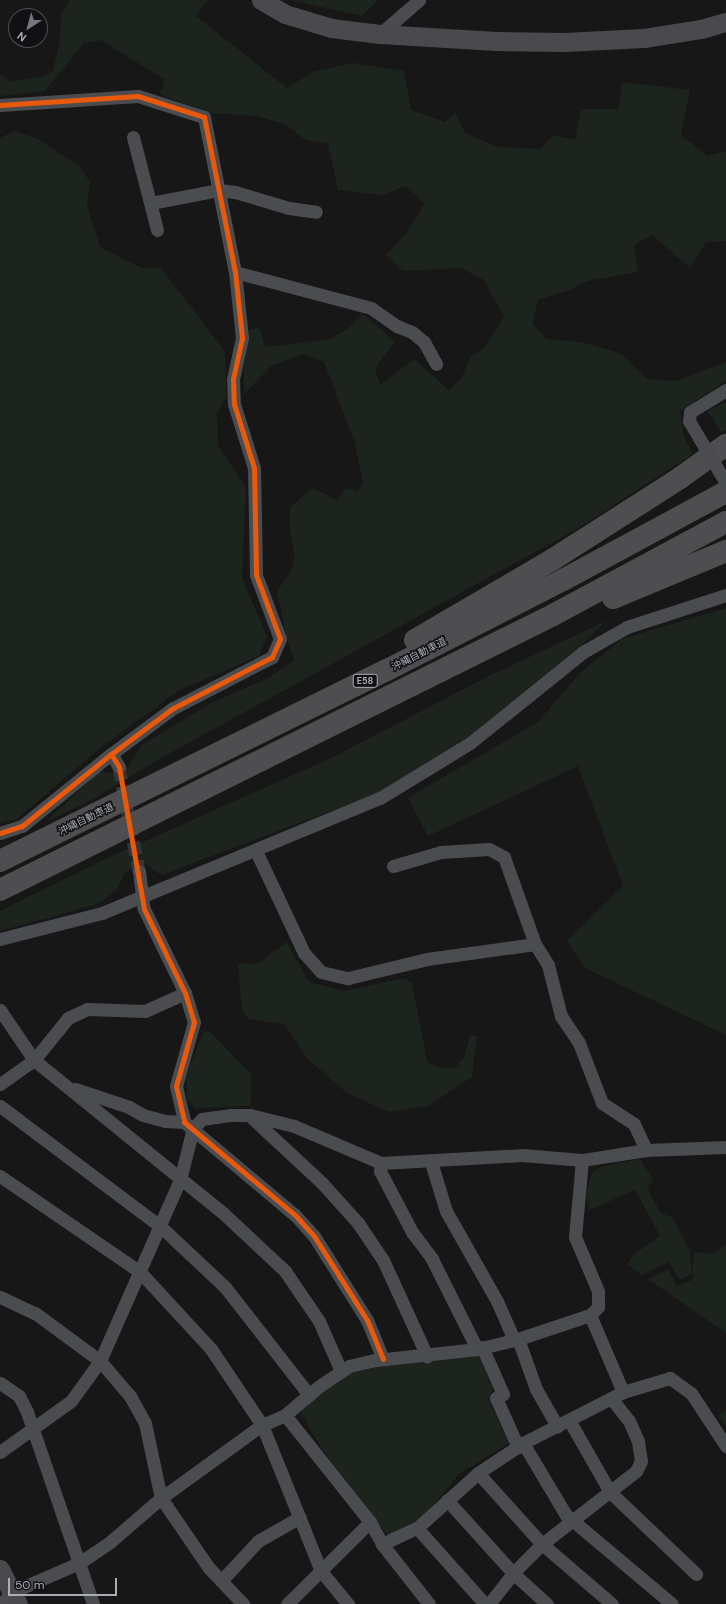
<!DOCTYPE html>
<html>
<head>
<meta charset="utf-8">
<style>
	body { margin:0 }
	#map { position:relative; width:726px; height:1604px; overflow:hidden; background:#171717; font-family:"DM Sans","Noto Sans JP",sans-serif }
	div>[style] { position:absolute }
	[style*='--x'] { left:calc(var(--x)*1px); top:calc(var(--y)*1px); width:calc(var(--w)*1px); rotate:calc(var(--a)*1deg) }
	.green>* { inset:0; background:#1d241e }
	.street-tunnel>* { height:13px; margin-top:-6.5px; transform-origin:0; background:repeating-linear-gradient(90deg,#343537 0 13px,transparent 0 19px) }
	.street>* { height:13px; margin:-6.5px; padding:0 6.5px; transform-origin:6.5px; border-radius:6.5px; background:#4b4c50 }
	.secondary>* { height:19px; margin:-9.5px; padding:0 9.5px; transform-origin:9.5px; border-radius:9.5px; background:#4a4a4e }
	.highway>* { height:22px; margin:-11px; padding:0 11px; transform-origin:11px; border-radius:11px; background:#4e4e51 }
	.street-bridge>* { height:13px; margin:-6.5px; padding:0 6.5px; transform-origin:6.5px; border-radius:6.5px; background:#4b4c50 }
	.cycleway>* { height:5px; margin:-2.5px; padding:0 2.5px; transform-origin:2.5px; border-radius:2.5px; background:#e8590c }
	span { translate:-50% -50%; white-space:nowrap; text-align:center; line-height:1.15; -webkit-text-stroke:3px #111113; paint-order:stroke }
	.shield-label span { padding:1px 3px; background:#111113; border:1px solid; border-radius:3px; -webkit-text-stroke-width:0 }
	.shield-label { font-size:9px; color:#a8adb8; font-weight:700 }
	.street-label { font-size:10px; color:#a8adb8 }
	.north { position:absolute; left:8px; top:8px; width:40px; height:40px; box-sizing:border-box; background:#111113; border:1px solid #4d4f55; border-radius:50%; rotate:216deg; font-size:11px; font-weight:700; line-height:16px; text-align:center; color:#a8adb8 }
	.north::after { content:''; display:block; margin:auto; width:14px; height:18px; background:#757880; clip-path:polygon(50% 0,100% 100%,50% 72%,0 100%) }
	.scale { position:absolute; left:8px; top:1578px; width:109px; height:18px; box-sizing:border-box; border:2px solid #a8adb8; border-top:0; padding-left:5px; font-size:12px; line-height:14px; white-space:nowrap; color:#a8adb8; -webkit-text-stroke:3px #111113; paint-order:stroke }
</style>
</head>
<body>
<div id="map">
	<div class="green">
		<div style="clip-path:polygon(70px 0,208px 0,196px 16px,287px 88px,313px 72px,353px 63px,404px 71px,411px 110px,445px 122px,455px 112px,465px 133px,498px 147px,541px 149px,553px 135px,575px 140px,581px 109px,619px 109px,622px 82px,690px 90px,681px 135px,707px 156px,726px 151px,726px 241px,706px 242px,690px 268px,652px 235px,634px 245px,638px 272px,587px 281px,572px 289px,538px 300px,532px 323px,546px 339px,581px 342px,620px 353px,647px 379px,676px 381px,726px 362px,726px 381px,680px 411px,684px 437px,693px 454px,575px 530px,154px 762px,93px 799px,45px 822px,99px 772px,114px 773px,128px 767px,142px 745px,211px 703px,270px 677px,294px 660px,286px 636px,277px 591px,292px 570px,295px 555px,290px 530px,290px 507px,313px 488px,337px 500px,346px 488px,357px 492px,363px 483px,354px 440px,324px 362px,304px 354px,271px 366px,244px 394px,244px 368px,250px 330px,259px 327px,265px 347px,330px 339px,347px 329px,363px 314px,395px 341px,375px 369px,380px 385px,414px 359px,449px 390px,462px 377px,470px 357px,484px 348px,504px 317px,484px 280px,461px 268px,403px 271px,386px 255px,403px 237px,425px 204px,406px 186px,382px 195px,338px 190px,328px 144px,306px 140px,286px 125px,258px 116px,210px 113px,160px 94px,164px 79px,100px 40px,84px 43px,45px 91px,0 96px,0 74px,10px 81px,41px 77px,53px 71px,60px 41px,61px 14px)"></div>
		<div style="clip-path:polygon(290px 0,378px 0,362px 16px)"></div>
		<div style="clip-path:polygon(14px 131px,38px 139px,79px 166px,90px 182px,87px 205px,100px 247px,141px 268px,161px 268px,225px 352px,226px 398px,217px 413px,218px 445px,246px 488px,242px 577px,267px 637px,259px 656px,178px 691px,99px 749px,17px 819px,0 823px,0 138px)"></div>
		<div style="clip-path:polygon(726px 402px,726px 430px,722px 433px,707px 411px)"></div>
		<div style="clip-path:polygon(726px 608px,726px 1035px,585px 968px,567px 941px,623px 886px,578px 766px,428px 836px,408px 798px,538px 722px,580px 673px,622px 639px)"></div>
		<div style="clip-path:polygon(606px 621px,579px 648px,466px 738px,376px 794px,161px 875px,143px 862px,125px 872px,117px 889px,98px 904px,0 931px,0 911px,103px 860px,331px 758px,489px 676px)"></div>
		<div style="clip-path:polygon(287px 942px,309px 982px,344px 991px,404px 978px,412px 983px,427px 1061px,436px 1067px,455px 1068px,464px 1057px,470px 1035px,477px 1036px,472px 1077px,428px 1106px,389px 1112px,347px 1093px,307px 1058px,285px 1025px,249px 1019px,242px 1011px,238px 963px,257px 964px)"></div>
		<div style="clip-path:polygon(203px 1031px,210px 1032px,252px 1075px,250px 1106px,195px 1108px,187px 1099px,186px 1077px)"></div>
		<div style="clip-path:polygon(640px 1159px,653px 1179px,647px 1189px,661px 1213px,672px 1217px,689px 1248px,692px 1273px,694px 1252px,714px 1254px,726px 1244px,726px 1333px,648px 1279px,668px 1269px,677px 1286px,692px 1280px,693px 1274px,680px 1279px,668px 1262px,642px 1275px,627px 1264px,633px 1255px,660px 1236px,635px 1190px,589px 1210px,586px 1194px,592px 1173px,600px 1167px)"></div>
		<div style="clip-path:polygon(478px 1355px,493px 1389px,488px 1399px,509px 1443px,459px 1474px,424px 1516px,388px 1536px,321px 1448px,299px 1409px,349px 1371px,373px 1364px)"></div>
		<div style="clip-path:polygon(726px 1409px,726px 1426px,718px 1416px)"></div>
	</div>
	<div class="street-tunnel">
		<div style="--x:119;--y:767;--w:106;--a:79.1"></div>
	</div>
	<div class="street">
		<div style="--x:380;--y:34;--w:52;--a:-41.1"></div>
		<div style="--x:0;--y:105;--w:138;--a:-3.7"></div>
		<div style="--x:138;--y:96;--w:69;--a:17.7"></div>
		<div style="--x:204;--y:117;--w:158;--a:78.7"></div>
		<div style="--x:235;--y:272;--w:66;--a:83.9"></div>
		<div style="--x:242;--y:338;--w:42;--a:102.4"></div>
		<div style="--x:233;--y:379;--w:25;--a:88"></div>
		<div style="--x:234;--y:404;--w:67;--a:72.6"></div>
		<div style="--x:254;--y:468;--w:107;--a:88.9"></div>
		<div style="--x:256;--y:575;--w:68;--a:69.4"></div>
		<div style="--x:280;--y:639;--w:20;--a:114"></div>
		<div style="--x:272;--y:657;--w:111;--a:152.7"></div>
		<div style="--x:173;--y:708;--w:77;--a:143.4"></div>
		<div style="--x:133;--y:137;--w:96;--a:75.5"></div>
		<div style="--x:151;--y:203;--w:68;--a:-11"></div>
		<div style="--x:218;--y:190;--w:17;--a:7"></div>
		<div style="--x:235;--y:192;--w:56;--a:16.5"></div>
		<div style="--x:289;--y:208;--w:27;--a:8"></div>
		<div style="--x:235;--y:272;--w:141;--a:14.8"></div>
		<div style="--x:371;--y:308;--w:32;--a:35"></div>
		<div style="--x:397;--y:326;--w:16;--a:22"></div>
		<div style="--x:412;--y:332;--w:16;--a:40"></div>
		<div style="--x:424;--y:342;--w:25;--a:61"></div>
		<div style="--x:689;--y:421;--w:9;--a:-84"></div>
		<div style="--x:690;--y:412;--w:42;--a:-31.4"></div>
		<div style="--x:0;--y:833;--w:23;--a:-18"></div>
		<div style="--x:22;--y:826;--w:114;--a:-39"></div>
		<div style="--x:111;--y:754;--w:15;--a:58"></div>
		<div style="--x:256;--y:851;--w:113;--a:64.8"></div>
		<div style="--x:304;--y:953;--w:25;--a:48"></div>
		<div style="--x:321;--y:972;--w:28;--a:13"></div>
		<div style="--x:348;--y:978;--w:81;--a:-13.5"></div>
		<div style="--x:427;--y:959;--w:109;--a:-7.9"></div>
		<div style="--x:535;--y:944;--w:25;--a:58"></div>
		<div style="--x:548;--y:965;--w:53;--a:75.7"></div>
		<div style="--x:561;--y:1016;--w:32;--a:56"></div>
		<div style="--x:579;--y:1043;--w:64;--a:69"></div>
		<div style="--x:602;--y:1103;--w:38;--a:33"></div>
		<div style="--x:634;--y:1124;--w:29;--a:65"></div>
		<div style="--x:393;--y:866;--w:50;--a:-16.3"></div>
		<div style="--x:441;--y:852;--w:48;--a:-3.6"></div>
		<div style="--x:489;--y:849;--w:17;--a:28"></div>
		<div style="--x:504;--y:857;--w:92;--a:70.4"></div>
		<div style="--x:139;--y:871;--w:38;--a:83"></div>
		<div style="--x:144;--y:909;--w:93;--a:64"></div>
		<div style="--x:185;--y:993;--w:30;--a:73"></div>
		<div style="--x:194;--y:1022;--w:66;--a:105.7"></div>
		<div style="--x:176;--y:1086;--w:37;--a:77"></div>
		<div style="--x:184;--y:1122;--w:145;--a:40"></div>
		<div style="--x:295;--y:1215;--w:28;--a:48"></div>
		<div style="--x:314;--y:1236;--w:99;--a:57.8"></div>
		<div style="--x:367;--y:1320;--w:42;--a:67.7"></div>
		<div style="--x:0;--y:939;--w:105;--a:-14.3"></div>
		<div style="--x:102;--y:913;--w:301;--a:-22.5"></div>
		<div style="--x:380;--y:798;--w:105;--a:-31.4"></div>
		<div style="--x:470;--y:743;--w:145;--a:-38.8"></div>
		<div style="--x:583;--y:652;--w:51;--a:-29.6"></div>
		<div style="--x:627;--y:627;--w:104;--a:-17.9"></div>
		<div style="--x:0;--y:1010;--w:60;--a:55.8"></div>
		<div style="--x:34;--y:1060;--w:243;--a:39"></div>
		<div style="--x:223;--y:1213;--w:85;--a:43.1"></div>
		<div style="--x:285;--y:1271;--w:60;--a:55.8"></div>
		<div style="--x:319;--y:1321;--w:55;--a:66.3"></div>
		<div style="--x:0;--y:1084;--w:42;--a:-35.2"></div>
		<div style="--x:34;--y:1060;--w:54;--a:-51"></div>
		<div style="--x:68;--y:1018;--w:21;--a:-25"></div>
		<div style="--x:87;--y:1009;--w:58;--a:2"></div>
		<div style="--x:145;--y:1011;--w:44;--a:-24.2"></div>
		<div style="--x:75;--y:1089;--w:57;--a:18.4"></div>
		<div style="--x:129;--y:1107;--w:16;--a:30"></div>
		<div style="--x:143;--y:1115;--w:23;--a:15"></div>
		<div style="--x:165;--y:1121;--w:19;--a:3"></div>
		<div style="--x:0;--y:1106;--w:200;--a:36.9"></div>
		<div style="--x:160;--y:1226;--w:89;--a:43.2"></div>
		<div style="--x:225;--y:1287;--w:137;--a:52.1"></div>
		<div style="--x:251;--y:1117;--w:97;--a:42.9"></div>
		<div style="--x:322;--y:1183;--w:54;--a:48"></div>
		<div style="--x:358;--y:1223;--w:45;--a:56"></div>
		<div style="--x:383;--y:1260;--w:106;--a:65.4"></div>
		<div style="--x:726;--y:1147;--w:80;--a:177.9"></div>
		<div style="--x:646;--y:1150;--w:65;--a:171.1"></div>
		<div style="--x:582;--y:1160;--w:77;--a:95.2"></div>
		<div style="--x:575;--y:1237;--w:59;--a:66.9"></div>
		<div style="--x:598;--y:1291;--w:16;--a:90"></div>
		<div style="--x:598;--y:1307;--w:11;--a:135"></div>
		<div style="--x:590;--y:1315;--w:84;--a:66.8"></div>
		<div style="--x:623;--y:1392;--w:49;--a:-16.6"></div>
		<div style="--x:670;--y:1378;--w:26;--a:36"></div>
		<div style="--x:691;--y:1393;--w:64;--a:56.6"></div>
		<div style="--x:431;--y:1162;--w:51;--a:73"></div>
		<div style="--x:446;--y:1211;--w:103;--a:60.5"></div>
		<div style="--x:497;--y:1301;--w:43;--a:66.4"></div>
		<div style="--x:381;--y:1163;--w:8;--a:97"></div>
		<div style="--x:380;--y:1171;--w:69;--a:62.3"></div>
		<div style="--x:412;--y:1232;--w:34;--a:53"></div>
		<div style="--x:432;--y:1259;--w:101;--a:63.4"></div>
		<div style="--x:0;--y:1176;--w:170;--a:34.4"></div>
		<div style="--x:140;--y:1272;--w:105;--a:47.3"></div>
		<div style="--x:211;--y:1349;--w:92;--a:56.1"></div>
		<div style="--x:262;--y:1425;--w:157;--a:68"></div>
		<div style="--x:321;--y:1571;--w:43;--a:50.7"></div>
		<div style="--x:0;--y:1297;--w:38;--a:25"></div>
		<div style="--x:35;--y:1313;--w:81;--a:36.4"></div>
		<div style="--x:100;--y:1361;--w:46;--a:49.4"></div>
		<div style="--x:130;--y:1396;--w:31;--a:61"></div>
		<div style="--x:145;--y:1423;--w:77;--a:78"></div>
		<div style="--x:161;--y:1498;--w:85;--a:55.6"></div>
		<div style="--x:209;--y:1568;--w:50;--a:46.6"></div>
		<div style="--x:518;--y:1339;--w:53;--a:70.2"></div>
		<div style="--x:536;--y:1389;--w:43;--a:60.4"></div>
		<div style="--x:482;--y:1347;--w:51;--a:65.9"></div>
		<div style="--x:503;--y:1394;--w:8;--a:150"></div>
		<div style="--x:496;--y:1398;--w:54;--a:65.8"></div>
		<div style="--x:0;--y:1383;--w:23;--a:34"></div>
		<div style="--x:19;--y:1396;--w:18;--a:63"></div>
		<div style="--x:27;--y:1412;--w:203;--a:71"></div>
		<div style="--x:285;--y:1415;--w:137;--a:51.5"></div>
		<div style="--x:370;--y:1522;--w:25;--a:61"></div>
		<div style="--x:382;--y:1544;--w:38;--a:-25"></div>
		<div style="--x:417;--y:1528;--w:82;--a:-42"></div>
		<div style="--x:478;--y:1473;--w:54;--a:-33.7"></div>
		<div style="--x:523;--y:1443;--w:112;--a:-27"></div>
		<div style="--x:569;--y:1420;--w:83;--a:60.3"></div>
		<div style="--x:610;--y:1492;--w:119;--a:43.6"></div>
		<div style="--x:523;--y:1443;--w:84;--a:59.2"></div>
		<div style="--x:566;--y:1515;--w:138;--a:40"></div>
		<div style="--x:0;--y:1452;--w:87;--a:-35.7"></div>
		<div style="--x:71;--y:1401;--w:49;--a:-54.1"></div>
		<div style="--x:100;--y:1361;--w:198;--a:-66.2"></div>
		<div style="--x:180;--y:1180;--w:54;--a:-76"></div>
		<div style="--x:193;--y:1128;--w:13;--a:-45"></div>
		<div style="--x:202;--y:1119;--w:28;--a:-8"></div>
		<div style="--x:230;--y:1115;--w:20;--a:0"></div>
		<div style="--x:250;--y:1115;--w:45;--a:14"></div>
		<div style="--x:294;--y:1126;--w:95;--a:23"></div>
		<div style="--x:381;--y:1163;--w:141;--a:-3.2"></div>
		<div style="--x:522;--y:1155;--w:60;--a:4.8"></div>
		<div style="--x:478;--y:1473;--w:96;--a:48"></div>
		<div style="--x:542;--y:1544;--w:92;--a:40.6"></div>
		<div style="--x:447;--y:1500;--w:98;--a:47.9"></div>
		<div style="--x:513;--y:1573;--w:46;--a:42.4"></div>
		<div style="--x:417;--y:1528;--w:102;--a:48.2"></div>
		<div style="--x:382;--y:1544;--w:76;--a:51.9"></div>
		<div style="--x:221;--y:1581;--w:54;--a:-47.2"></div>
		<div style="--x:258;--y:1541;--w:48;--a:-29.7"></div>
		<div style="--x:1;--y:1604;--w:16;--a:-47"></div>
		<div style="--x:12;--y:1592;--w:73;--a:-23.4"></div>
		<div style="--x:79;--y:1563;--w:37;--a:-34"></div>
		<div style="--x:110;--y:1542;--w:67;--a:-40.8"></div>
		<div style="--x:161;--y:1498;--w:125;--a:-35.9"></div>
		<div style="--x:262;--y:1425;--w:25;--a:-23"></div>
		<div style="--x:285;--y:1415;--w:43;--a:-40.3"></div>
		<div style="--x:318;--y:1387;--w:37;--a:-34"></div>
		<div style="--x:349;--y:1366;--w:28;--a:-13"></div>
		<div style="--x:376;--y:1360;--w:102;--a:-6.2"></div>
		<div style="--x:477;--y:1349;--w:42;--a:-13.7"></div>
		<div style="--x:518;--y:1339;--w:76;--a:-18.4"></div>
		<div style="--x:287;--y:1604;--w:117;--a:-44.7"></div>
		<div style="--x:489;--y:1604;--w:39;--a:-52"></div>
		<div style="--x:513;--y:1573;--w:41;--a:-45"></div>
		<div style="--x:542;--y:1544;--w:119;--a:-37.8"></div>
		<div style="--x:636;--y:1471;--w:11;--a:-63"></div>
		<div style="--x:641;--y:1461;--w:20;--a:-99"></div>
		<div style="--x:638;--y:1441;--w:22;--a:-114"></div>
		<div style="--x:629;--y:1421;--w:29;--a:-128"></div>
	</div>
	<div class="secondary">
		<div style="--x:261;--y:0;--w:28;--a:30"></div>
		<div style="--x:285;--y:14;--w:48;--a:16.9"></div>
		<div style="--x:331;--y:28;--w:49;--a:7"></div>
		<div style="--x:380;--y:34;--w:116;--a:3.5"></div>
		<div style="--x:496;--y:41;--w:68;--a:0.8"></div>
		<div style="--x:564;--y:42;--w:80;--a:-2.9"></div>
		<div style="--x:644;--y:38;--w:58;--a:-9"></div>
		<div style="--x:701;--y:29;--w:26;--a:-16"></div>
		<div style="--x:0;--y:1569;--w:39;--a:63"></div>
	</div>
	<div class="highway">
		<div style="--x:613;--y:598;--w:122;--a:-22.6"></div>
		<div style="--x:415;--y:640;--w:159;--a:-30.3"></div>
		<div style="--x:552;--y:560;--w:152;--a:-32.6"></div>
		<div style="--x:680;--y:478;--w:57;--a:-35.7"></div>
		<div style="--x:0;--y:861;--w:432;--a:-26.3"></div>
		<div style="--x:387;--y:670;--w:198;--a:-27.1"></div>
		<div style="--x:563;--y:580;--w:185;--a:-28.4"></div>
		<div style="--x:0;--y:890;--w:618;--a:-26.44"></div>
		<div style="--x:553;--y:615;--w:196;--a:-28.3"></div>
	</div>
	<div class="street-bridge">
		<div style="--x:689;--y:421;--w:72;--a:59.2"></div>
	</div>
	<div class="cycleway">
		<div style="--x:0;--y:105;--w:138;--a:-3.7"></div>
		<div style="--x:138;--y:96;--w:69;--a:17.7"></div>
		<div style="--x:204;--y:117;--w:158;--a:78.7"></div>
		<div style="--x:235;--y:272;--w:66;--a:83.9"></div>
		<div style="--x:242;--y:338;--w:42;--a:102.4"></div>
		<div style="--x:233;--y:379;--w:25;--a:88"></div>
		<div style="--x:234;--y:404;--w:67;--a:72.6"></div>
		<div style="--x:254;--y:468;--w:107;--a:88.9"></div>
		<div style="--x:256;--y:575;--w:68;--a:69.4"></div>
		<div style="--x:280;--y:639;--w:20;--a:114"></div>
		<div style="--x:272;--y:657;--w:111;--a:152.7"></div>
		<div style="--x:173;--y:708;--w:77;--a:143.4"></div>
		<div style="--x:0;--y:833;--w:23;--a:-18"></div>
		<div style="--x:22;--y:826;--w:114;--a:-39"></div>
		<div style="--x:111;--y:754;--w:15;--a:58"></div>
		<div style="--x:119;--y:767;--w:144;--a:80"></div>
		<div style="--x:144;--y:909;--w:93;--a:64"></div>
		<div style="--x:185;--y:993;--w:30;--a:73"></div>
		<div style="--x:194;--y:1022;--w:66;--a:105.7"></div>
		<div style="--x:176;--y:1086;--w:37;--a:77"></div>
		<div style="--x:184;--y:1122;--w:145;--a:40"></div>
		<div style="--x:295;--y:1215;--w:28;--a:48"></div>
		<div style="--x:314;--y:1236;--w:99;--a:57.8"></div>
		<div style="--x:367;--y:1320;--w:42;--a:67.7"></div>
	</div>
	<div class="shield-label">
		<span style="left:365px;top:681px">E58</span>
	</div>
	<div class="street-label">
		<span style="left:419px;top:654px;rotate:-27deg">沖縄自動車道</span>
		<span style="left:86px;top:819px;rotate:-26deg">沖縄自動車道</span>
	</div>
	<div class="north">N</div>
	<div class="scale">50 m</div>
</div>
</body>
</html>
